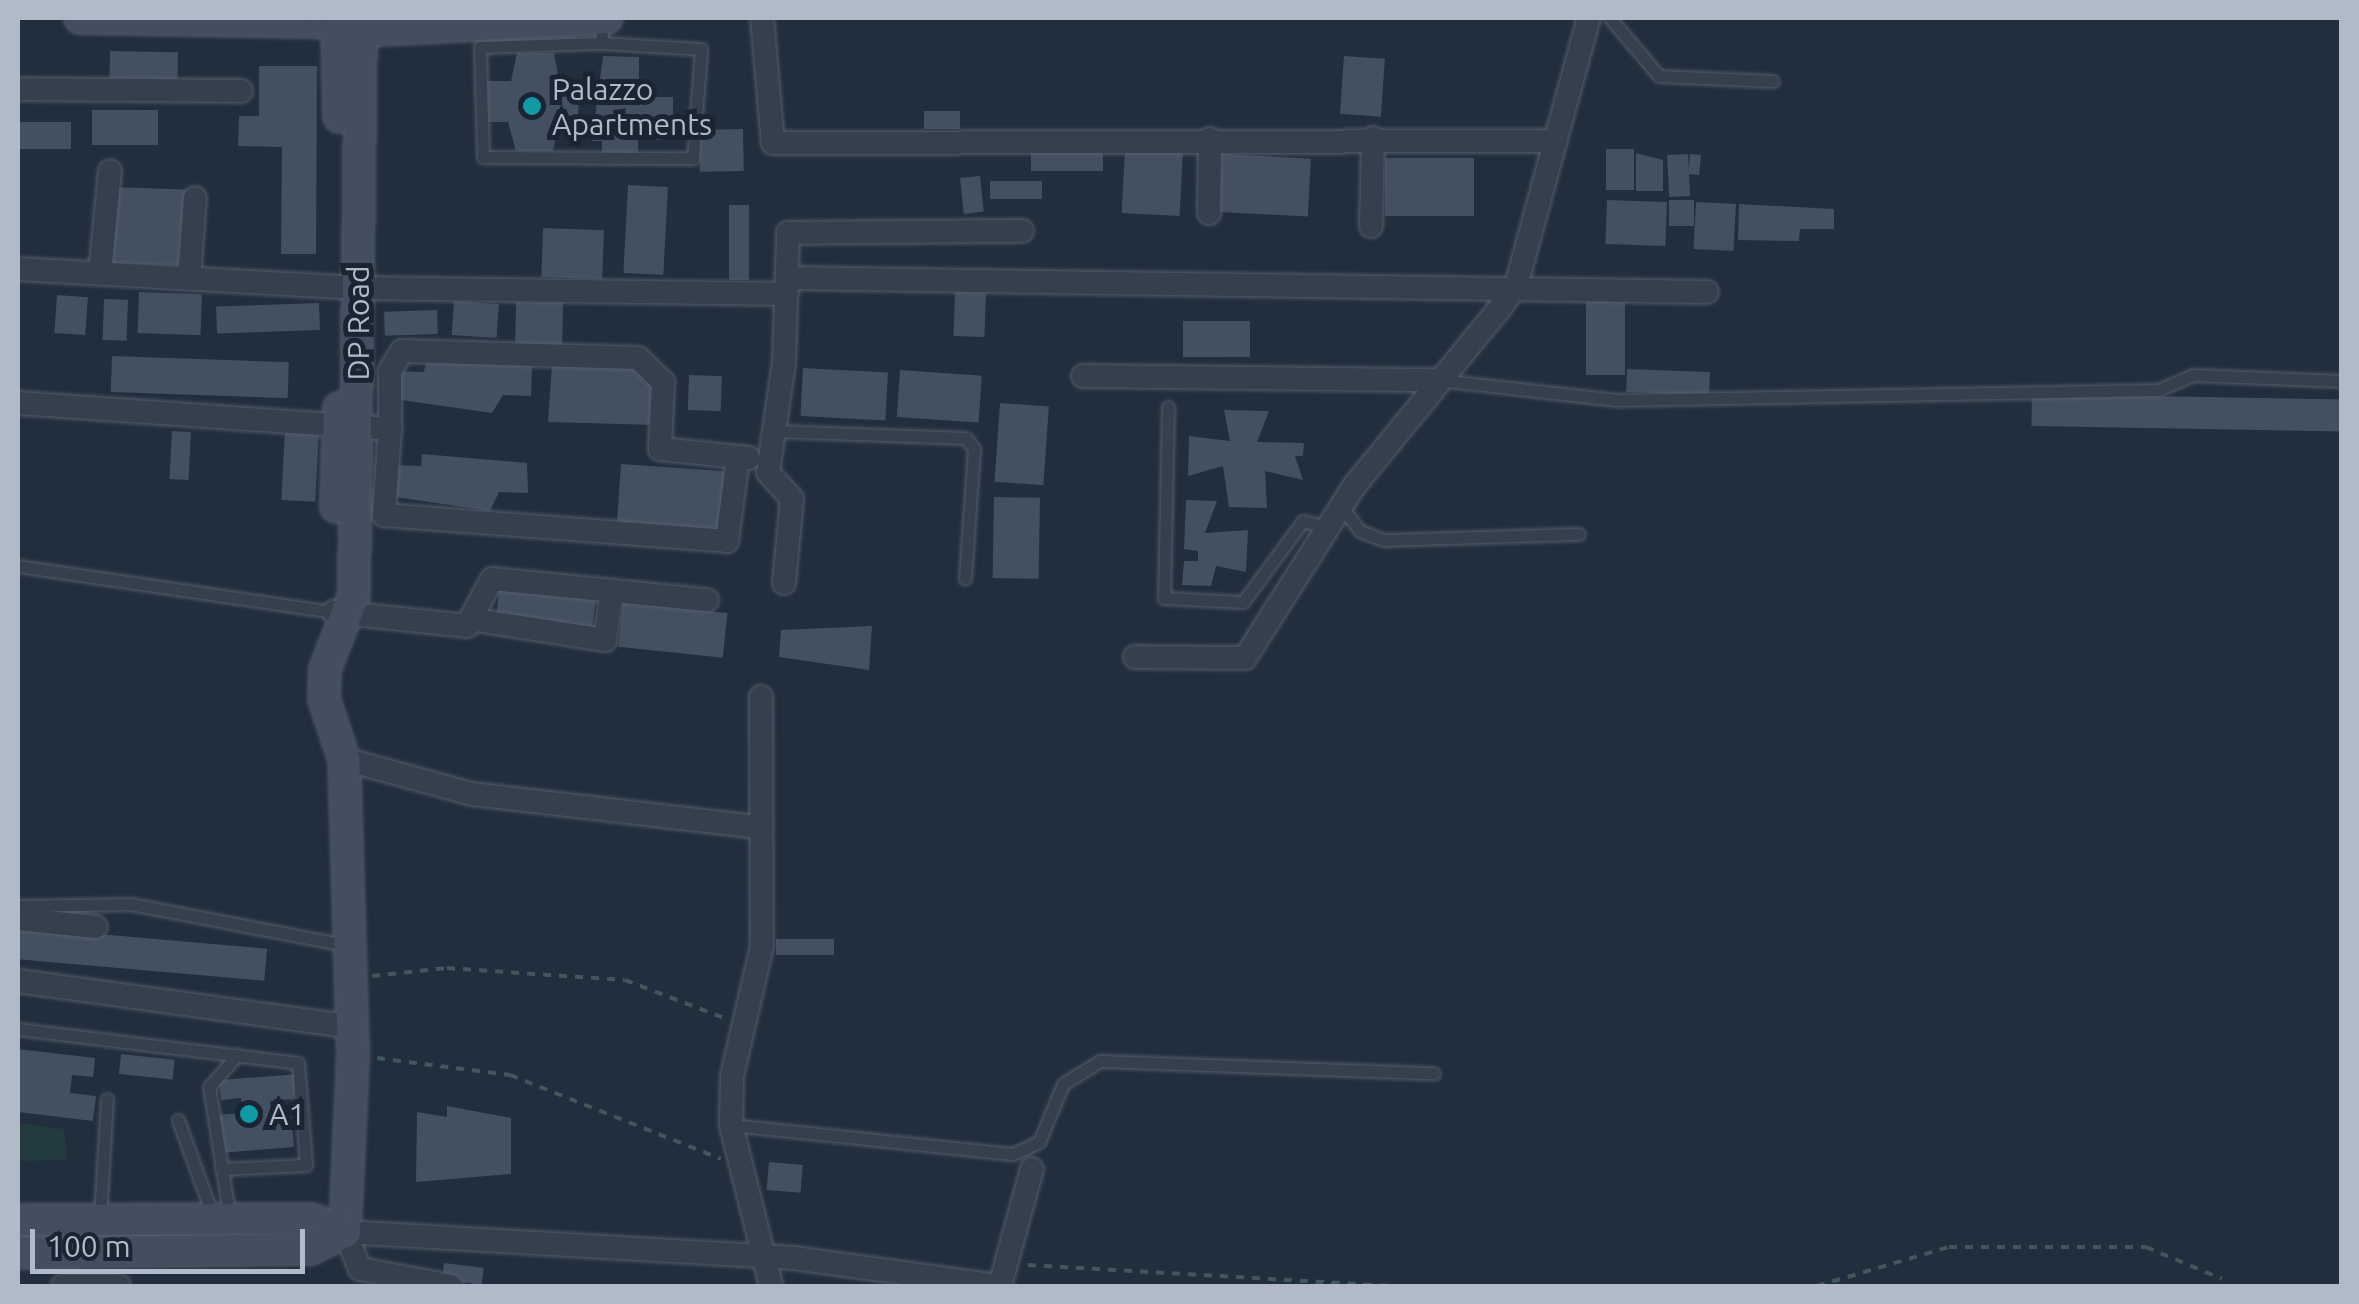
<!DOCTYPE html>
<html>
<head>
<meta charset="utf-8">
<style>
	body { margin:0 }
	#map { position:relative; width:2359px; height:1304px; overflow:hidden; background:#212e3d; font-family:Ubuntu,sans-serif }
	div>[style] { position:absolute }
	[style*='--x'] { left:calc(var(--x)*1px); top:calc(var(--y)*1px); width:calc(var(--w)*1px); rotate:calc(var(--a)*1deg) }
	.green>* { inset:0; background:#233b3e }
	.building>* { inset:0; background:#425061; transform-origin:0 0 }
	.path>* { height:4px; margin-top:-2px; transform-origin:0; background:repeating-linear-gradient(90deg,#41585b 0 8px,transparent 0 16px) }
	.roads { filter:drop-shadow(0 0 2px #545d6b) drop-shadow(0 0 2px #545d6b) }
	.lane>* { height:11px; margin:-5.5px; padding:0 5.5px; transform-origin:5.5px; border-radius:5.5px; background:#353f4d }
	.street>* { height:22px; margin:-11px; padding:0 11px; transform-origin:11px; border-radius:11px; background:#353f4d }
	.secondary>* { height:30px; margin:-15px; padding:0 15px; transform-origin:15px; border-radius:15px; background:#434e60 }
	.dots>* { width:28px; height:28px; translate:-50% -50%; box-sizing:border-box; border:5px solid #1b2432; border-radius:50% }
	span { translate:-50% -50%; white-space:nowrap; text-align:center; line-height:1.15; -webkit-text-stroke:10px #1b2432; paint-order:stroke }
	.poi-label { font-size:30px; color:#b1bac8 }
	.left { translate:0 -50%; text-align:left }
	.street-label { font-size:30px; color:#b1bac8 }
	.frame { position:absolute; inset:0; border:20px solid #b1bac8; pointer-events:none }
	.scale { position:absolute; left:30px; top:1229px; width:275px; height:45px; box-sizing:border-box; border:5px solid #b1bac8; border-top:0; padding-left:12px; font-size:30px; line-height:35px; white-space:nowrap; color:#b1bac8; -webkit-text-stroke:8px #1b2432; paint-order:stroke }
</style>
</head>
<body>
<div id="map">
	<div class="green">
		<div style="clip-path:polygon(18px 1123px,64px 1129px,67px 1160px,18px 1161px)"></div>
	</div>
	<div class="building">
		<div style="left:110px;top:51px;width:68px;height:27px;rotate:1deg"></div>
		<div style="clip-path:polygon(517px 53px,554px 53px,561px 91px,579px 81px,578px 122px,559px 122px,553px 151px,516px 151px,508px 122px,486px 122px,485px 81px,511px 81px)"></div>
		<div style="clip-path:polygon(603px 56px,639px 57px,639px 83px,653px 97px,673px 97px,673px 140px,638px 140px,638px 154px,602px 154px,602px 141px,592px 141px)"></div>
		<div style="left:1344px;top:56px;width:41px;height:58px;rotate:4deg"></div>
		<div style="clip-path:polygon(259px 66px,317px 66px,316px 254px,281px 254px,282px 147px,238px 146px,239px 116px,259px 116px)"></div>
		<div style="left:92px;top:110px;width:66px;height:35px"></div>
		<div style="left:924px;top:111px;width:36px;height:18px"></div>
		<div style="left:18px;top:122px;width:53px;height:27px"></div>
		<div style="left:743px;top:129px;width:42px;height:44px;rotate:89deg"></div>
		<div style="left:1125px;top:149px;width:58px;height:64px;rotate:3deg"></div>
		<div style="left:1606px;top:149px;width:28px;height:41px"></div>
		<div style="left:1031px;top:152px;width:72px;height:19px"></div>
		<div style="clip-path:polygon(1636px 153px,1663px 160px,1663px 191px,1636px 191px)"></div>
		<div style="left:1222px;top:154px;width:89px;height:58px;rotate:3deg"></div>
		<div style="left:1688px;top:154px;width:42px;height:21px;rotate:87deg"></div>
		<div style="left:1690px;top:154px;width:11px;height:20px;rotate:5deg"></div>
		<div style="left:1385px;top:158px;width:89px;height:58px"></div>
		<div style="left:980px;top:176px;width:36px;height:20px;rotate:84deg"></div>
		<div style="left:990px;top:181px;width:52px;height:18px"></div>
		<div style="left:628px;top:185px;width:40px;height:88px;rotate:3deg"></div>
		<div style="left:114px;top:187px;width:76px;height:76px;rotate:2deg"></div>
		<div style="left:1607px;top:200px;width:60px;height:44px;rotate:2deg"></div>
		<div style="left:1669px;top:200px;width:25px;height:26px"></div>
		<div style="left:1696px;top:202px;width:40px;height:47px;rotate:3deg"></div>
		<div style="clip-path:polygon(1739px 204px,1834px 209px,1834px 229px,1800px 229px,1799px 241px,1738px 240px)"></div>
		<div style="left:729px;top:205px;width:20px;height:75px"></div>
		<div style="left:543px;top:228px;width:61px;height:49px;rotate:2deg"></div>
		<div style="left:139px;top:292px;width:63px;height:41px;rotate:2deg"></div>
		<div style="left:955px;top:292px;width:31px;height:44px;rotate:2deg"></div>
		<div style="left:57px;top:295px;width:31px;height:38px;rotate:4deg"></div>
		<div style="left:104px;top:299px;width:24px;height:41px;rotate:2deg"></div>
		<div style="left:1586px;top:299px;width:39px;height:76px"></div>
		<div style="left:454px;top:301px;width:45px;height:34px;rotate:4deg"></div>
		<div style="left:516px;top:302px;width:47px;height:43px;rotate:1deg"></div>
		<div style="left:319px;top:303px;width:27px;height:103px;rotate:88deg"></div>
		<div style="left:437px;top:310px;width:24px;height:53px;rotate:88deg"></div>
		<div style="left:1183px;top:321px;width:67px;height:36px"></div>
		<div style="left:112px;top:356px;width:177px;height:36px;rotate:2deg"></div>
		<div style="clip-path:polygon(426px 361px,532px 365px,531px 396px,503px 395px,492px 413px,394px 399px,395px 371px,424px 372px)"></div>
		<div style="clip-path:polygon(552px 364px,636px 366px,658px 396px,656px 425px,548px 422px)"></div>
		<div style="left:803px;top:368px;width:85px;height:48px;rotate:3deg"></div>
		<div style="left:1627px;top:369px;width:83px;height:23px;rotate:2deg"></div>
		<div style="left:900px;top:370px;width:82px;height:47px;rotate:4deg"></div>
		<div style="left:689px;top:375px;width:33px;height:35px;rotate:2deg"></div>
		<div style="left:2032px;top:394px;width:310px;height:32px;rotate:1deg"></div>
		<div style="left:1000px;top:403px;width:49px;height:79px;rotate:4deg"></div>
		<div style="clip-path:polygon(1224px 410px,1269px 411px,1257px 442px,1304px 443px,1303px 456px,1295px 456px,1303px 480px,1265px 471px,1267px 508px,1229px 507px,1223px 466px,1188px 476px,1189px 436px,1230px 441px)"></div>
		<div style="left:285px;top:429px;width:34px;height:71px;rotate:3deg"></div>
		<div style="left:172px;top:431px;width:19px;height:48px;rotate:3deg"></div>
		<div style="clip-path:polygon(422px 454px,527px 463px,528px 493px,499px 492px,490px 511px,389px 496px,392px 465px,421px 466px)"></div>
		<div style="left:621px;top:464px;width:105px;height:59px;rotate:4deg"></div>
		<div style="left:994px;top:497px;width:46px;height:81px;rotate:1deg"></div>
		<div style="clip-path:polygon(1186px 500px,1217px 501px,1205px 533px,1248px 530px,1246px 572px,1216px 566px,1211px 586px,1182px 585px,1184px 561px,1198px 561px,1198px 551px,1184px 549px)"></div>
		<div style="left:500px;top:584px;width:97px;height:39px;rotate:7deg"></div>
		<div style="left:623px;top:602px;width:105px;height:45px;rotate:6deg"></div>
		<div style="clip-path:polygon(872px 626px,869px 670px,779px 657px,781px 630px)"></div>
		<div style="left:18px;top:927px;width:250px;height:32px;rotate:5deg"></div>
		<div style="left:776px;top:939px;width:58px;height:16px"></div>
		<div style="clip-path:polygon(18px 1049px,95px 1058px,93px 1077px,72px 1075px,70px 1093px,96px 1096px,93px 1121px,18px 1112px)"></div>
		<div style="left:121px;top:1054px;width:54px;height:20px;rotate:6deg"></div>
		<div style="clip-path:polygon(299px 1074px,293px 1099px,270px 1101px,271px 1115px,291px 1113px,294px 1147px,220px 1153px,217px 1115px,242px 1113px,241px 1098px,221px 1100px,219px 1080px)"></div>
		<div style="clip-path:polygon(447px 1106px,511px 1118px,511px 1174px,416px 1182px,417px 1112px,447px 1117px)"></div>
		<div style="left:769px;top:1162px;width:34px;height:28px;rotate:5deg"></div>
		<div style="left:444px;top:1263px;width:40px;height:17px;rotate:7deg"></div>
	</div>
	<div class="path">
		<div style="--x:372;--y:976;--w:75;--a:-6.1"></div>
		<div style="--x:447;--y:968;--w:178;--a:3.9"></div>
		<div style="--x:625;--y:980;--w:106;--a:21"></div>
		<div style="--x:377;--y:1058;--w:134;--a:7.3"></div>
		<div style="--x:510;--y:1075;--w:227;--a:21.7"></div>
		<div style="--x:1028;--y:1265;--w:361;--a:3.3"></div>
		<div style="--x:1817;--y:1286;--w:138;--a:-16.5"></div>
		<div style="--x:1949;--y:1247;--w:197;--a:0"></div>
		<div style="--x:2146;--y:1247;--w:82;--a:22.8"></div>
	</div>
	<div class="roads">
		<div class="lane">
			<div style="--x:1610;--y:18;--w:76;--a:49.8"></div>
			<div style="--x:1659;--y:76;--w:114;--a:2.5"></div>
			<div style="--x:601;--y:43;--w:121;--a:178.1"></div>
			<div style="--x:480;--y:47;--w:110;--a:88.4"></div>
			<div style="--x:483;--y:157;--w:210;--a:0.3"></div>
			<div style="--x:693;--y:158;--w:109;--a:-85.8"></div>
			<div style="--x:701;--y:49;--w:100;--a:-176.6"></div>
			<div style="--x:601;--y:43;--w:24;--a:-85"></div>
			<div style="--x:1439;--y:380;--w:179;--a:6.4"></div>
			<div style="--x:1617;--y:400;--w:541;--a:-1.06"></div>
			<div style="--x:2158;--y:390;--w:38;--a:-23"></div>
			<div style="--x:2193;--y:375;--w:149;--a:2.3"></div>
			<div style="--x:1168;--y:407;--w:191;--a:91.2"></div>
			<div style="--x:1164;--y:598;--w:79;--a:2.9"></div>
			<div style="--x:1243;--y:602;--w:101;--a:-53.5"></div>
			<div style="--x:1303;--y:521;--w:25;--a:14"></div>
			<div style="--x:774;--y:431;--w:192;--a:2.1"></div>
			<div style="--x:966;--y:438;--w:14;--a:54"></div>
			<div style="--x:974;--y:449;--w:130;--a:94"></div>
			<div style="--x:1341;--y:506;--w:31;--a:53"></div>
			<div style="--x:1360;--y:531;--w:25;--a:21"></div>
			<div style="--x:1383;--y:540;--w:196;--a:-1.8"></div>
			<div style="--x:18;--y:566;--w:319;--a:8.3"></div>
			<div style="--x:18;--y:906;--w:113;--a:-1"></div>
			<div style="--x:131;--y:904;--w:219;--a:10.8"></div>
			<div style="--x:18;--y:1029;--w:282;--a:6.9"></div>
			<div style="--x:298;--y:1063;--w:102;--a:85.5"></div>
			<div style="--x:306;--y:1165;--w:85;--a:177.3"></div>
			<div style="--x:178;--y:1120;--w:105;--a:70"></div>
			<div style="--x:731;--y:1125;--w:283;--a:5.9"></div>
			<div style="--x:1013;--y:1154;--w:29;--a:-25"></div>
			<div style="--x:1039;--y:1142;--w:63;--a:-67.5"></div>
			<div style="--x:1063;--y:1084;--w:44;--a:-31.9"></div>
			<div style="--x:1100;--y:1061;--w:334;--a:2.1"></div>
			<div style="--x:100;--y:1216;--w:117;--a:-86.6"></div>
			<div style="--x:230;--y:1219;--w:134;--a:-99"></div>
			<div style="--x:209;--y:1087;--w:43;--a:-48.8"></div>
		</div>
		<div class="street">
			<div style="--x:762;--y:18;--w:125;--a:85"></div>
			<div style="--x:773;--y:143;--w:783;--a:-0.15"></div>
			<div style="--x:18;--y:89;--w:223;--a:0.5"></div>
			<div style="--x:1209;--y:213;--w:74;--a:-89.2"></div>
			<div style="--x:1371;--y:226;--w:88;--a:-88.7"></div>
			<div style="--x:18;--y:269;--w:341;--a:3.2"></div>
			<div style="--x:358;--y:288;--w:429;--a:0.8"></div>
			<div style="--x:100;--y:273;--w:102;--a:-84.4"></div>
			<div style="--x:787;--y:278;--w:920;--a:0.87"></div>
			<div style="--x:189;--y:279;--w:81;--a:-85.8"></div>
			<div style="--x:1083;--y:376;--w:352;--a:0.7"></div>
			<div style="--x:18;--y:403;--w:373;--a:4"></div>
			<div style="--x:390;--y:429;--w:86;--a:94"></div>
			<div style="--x:384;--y:515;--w:344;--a:4.3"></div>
			<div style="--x:727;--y:541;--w:85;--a:-82.5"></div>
			<div style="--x:390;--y:429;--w:58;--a:-90"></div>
			<div style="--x:390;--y:371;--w:23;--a:-59"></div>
			<div style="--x:402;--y:351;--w:236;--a:1.7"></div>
			<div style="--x:638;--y:358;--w:35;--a:44"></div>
			<div style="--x:663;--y:382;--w:67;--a:92.6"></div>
			<div style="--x:660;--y:449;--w:89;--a:5.8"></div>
			<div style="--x:784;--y:583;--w:84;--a:-84.6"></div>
			<div style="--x:792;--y:499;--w:36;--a:-132"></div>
			<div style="--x:768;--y:472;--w:111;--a:-81.7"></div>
			<div style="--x:784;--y:362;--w:129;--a:-88.2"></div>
			<div style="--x:788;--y:233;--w:234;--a:-0.5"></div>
			<div style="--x:334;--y:612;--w:134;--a:6"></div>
			<div style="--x:467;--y:626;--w:53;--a:-62"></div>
			<div style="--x:492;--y:579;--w:216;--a:5.6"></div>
			<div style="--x:476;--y:620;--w:131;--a:8.8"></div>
			<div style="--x:605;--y:640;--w:50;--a:-82"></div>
			<div style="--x:1135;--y:657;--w:110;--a:0.5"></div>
			<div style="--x:1245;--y:658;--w:205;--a:-57.6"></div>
			<div style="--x:1355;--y:485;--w:229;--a:-50.7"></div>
			<div style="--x:1500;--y:308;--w:27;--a:-54"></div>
			<div style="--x:1516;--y:286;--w:278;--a:-74.8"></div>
			<div style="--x:761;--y:697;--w:249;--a:89.8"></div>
			<div style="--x:762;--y:946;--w:133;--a:103"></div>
			<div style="--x:732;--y:1076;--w:49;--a:91.2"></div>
			<div style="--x:731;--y:1125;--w:166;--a:76"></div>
			<div style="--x:344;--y:759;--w:133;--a:15.3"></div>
			<div style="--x:472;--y:794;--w:286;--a:6.6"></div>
			<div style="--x:18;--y:919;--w:78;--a:5.9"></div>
			<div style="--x:18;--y:981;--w:337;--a:7.8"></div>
			<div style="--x:63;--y:1286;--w:56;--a:0"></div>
			<div style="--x:451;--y:1286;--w:93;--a:-169.4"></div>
			<div style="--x:360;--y:1269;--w:40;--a:-112"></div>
			<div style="--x:345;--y:1232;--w:450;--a:3.3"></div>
			<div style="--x:794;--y:1258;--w:206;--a:7.8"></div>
			<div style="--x:1000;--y:1286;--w:121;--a:-74.7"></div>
		</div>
		<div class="secondary">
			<div style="--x:80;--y:18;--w:239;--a:1"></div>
			<div style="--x:319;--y:22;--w:43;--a:12.1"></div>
			<div style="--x:361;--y:31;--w:246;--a:-3"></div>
			<div style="--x:337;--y:18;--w:99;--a:88.8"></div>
			<div style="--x:336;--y:507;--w:99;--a:-88.3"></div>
			<div style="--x:18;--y:1220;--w:293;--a:-0.2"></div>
			<div style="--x:311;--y:1219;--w:36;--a:21"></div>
			<div style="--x:345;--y:1232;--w:177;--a:-87.4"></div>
			<div style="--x:353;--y:1055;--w:296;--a:-91.7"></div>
			<div style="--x:344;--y:759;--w:63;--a:-108.4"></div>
			<div style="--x:324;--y:699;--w:30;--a:-88"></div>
			<div style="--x:325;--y:669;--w:79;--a:-68.6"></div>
			<div style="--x:354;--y:595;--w:577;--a:-89.3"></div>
			<div style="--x:18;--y:1253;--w:293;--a:-0.8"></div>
			<div style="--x:311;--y:1249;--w:38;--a:-27"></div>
		</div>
	</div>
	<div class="dots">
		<div style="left:532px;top:106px;background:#0f9aa8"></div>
		<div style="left:249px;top:1114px;background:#0f9aa8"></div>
	</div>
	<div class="poi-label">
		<span class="left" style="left:552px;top:106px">Palazzo<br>Apartments</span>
		<span class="left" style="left:269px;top:1114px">A1</span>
	</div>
	<div class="street-label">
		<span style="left:358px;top:323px;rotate:-90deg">DP Road</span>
	</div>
	<div class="frame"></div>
	<div class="scale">100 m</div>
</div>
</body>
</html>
